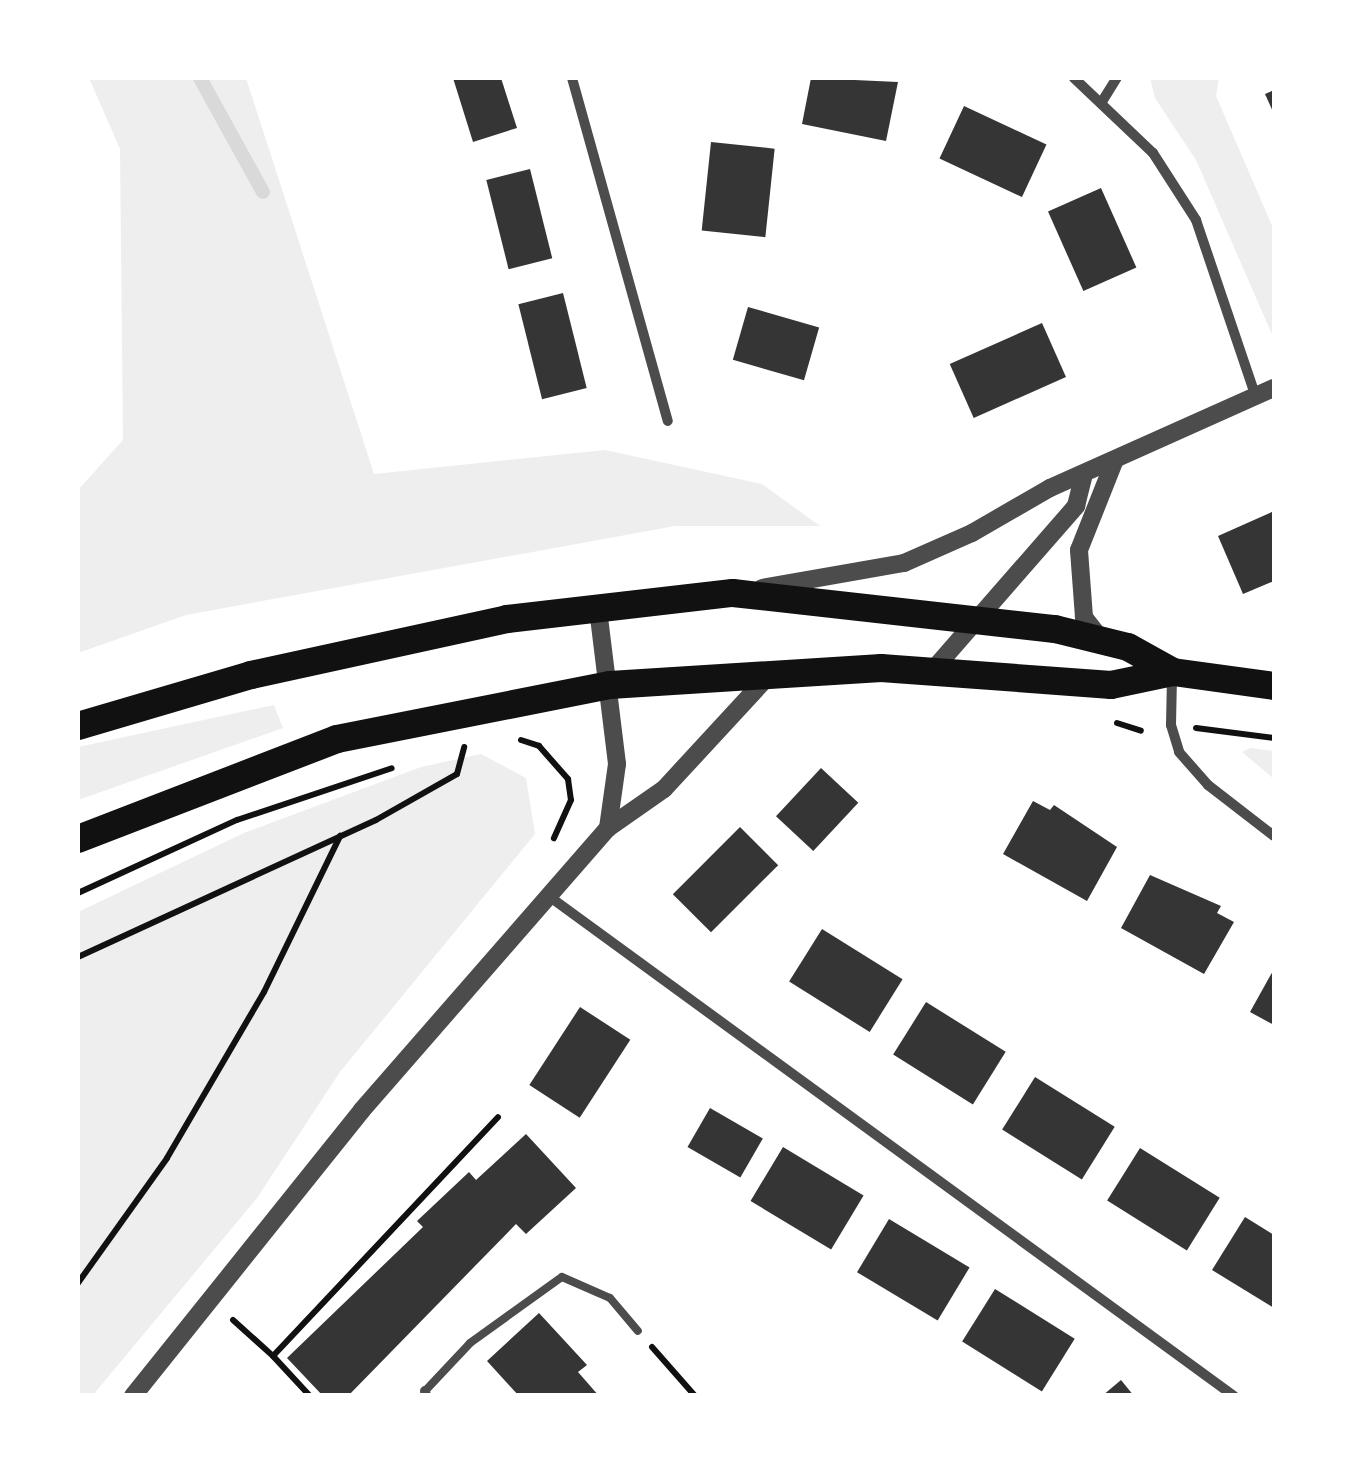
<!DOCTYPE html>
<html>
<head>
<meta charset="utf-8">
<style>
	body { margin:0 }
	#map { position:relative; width:1352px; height:1473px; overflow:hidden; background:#fff; font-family:Roboto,sans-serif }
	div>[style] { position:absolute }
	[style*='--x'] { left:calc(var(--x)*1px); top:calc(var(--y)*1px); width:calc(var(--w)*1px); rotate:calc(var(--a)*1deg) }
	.green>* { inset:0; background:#eee }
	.stream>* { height:14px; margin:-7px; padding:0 7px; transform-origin:7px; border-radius:7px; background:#d9d9d9 }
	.building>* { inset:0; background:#353535; transform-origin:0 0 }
	.path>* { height:6px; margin:-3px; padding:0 3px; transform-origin:3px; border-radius:3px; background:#111 }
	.service>* { height:8px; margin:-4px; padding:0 4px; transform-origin:4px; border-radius:4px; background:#4c4c4c }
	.minor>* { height:10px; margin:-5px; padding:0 5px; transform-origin:5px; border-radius:5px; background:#4c4c4c }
	.tertiary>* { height:18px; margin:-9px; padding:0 9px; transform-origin:9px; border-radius:9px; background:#4c4c4c }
	.trunk>* { height:28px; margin:-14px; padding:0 14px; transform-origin:14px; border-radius:14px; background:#111 }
	span { translate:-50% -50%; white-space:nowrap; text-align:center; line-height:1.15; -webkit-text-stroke:9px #fff; paint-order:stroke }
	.frame { position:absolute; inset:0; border:80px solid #fff; pointer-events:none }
</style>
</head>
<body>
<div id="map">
	<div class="green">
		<div style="clip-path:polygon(89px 78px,246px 78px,374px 474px,605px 450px,762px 484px,820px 526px,675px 526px,186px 615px,78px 653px,78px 490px,123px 440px,120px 149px)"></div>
		<div style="clip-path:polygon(1150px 78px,1219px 78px,1216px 96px,1274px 230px,1274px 339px,1196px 160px,1155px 98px)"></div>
		<div style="clip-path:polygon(274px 705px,283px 728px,78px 800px,78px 747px)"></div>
		<div style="clip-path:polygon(1250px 748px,1274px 751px,1274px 779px,1242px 752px)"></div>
		<div style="clip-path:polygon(481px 754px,526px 778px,535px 834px,340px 1072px,257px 1198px,93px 1395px,78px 1396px,78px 912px,244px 833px,421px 767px)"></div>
	</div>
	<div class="stream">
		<div style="--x:200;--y:78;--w:130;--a:61.1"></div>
	</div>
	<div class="building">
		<div style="clip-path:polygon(453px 78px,501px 78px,517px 128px,473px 142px)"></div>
		<div style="clip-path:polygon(811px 78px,898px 82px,886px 141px,802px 124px)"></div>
		<div style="clip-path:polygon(1274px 90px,1274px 114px,1265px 94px)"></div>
		<div style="left:964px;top:106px;width:91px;height:58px;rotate:25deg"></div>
		<div style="left:711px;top:142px;width:64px;height:89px;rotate:6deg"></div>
		<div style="left:530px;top:169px;width:92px;height:45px;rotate:76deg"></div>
		<div style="left:1101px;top:188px;width:87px;height:58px;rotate:66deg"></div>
		<div style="left:563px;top:293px;width:98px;height:46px;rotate:76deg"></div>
		<div style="left:748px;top:307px;width:74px;height:55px;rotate:16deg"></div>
		<div style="left:1042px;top:323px;width:59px;height:101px;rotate:66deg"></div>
		<div style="clip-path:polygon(1274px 511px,1274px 581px,1243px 594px,1218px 536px)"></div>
		<div style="left:821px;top:768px;width:51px;height:66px;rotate:43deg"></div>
		<div style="clip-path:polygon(1033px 801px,1050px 810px,1054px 805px,1117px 847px,1087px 901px,1003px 854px)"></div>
		<div style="left:740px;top:827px;width:54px;height:95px;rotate:45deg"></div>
		<div style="clip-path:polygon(1150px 875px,1221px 906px,1217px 913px,1234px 922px,1204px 974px,1121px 928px)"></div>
		<div style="left:822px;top:929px;width:95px;height:62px;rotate:32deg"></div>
		<div style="clip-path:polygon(1274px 969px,1274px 1025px,1250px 1012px)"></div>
		<div style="left:926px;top:1002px;width:94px;height:62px;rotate:32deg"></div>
		<div style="left:580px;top:1007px;width:60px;height:93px;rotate:33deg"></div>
		<div style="left:1035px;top:1077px;width:94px;height:62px;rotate:32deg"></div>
		<div style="left:710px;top:1108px;width:61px;height:45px;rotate:30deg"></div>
		<div style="clip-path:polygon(526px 1134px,576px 1188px,526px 1234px,516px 1224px,348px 1396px,323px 1396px,287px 1358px,423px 1227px,417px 1221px,469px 1172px,476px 1180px)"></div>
		<div style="left:783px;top:1147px;width:94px;height:63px;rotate:31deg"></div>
		<div style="left:1140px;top:1148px;width:94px;height:62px;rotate:32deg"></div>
		<div style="clip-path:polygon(1245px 1217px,1274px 1235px,1274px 1308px,1212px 1270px)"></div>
		<div style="left:889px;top:1219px;width:94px;height:62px;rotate:31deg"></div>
		<div style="left:995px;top:1289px;width:94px;height:62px;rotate:32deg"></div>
		<div style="clip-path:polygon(539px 1313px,587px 1365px,578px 1372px,599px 1396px,519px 1396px,487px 1361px)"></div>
		<div style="clip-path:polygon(1121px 1380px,1134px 1396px,1102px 1396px)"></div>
	</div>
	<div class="path">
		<div style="--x:1117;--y:723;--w:25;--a:18"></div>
		<div style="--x:1196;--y:728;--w:79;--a:7.3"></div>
		<div style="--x:521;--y:740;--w:19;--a:18"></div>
		<div style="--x:539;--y:746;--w:44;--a:48.7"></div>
		<div style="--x:568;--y:779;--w:21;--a:82"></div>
		<div style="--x:571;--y:800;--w:42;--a:114.1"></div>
		<div style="--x:78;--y:893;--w:175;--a:-24.7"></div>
		<div style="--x:237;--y:820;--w:163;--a:-18.5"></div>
		<div style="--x:78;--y:957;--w:328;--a:-24.7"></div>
		<div style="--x:376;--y:820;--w:93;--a:-29.6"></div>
		<div style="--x:457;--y:774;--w:28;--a:-75"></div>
		<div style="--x:78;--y:1283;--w:153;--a:-54.5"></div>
		<div style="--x:167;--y:1158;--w:192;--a:-59.7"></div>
		<div style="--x:264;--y:992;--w:174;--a:-64"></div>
		<div style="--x:233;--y:1320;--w:54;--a:42"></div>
		<div style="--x:652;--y:1347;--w:65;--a:48.7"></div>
		<div style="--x:310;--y:1396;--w:54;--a:-132.8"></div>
		<div style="--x:273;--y:1356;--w:328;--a:-46.7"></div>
	</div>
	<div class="service">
		<div style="--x:425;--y:1391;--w:66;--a:-46.8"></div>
		<div style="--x:470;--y:1343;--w:113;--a:-35.7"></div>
		<div style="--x:562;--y:1277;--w:52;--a:23.6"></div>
		<div style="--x:610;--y:1298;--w:43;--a:49.7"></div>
	</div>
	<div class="minor">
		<div style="--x:572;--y:78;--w:356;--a:74.4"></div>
		<div style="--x:1074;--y:78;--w:109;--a:43.5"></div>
		<div style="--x:1153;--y:153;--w:80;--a:57.3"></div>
		<div style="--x:1196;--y:220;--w:187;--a:71.3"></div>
		<div style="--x:1103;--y:100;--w:26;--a:-58"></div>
		<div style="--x:1172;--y:677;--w:48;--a:91.2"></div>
		<div style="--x:1171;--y:725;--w:28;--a:73"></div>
		<div style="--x:1179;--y:752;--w:44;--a:48.7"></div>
		<div style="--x:1208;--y:785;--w:83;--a:37.7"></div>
		<div style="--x:550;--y:897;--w:847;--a:36.11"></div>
		<div style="--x:425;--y:1391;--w:5;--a:79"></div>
	</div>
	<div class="tertiary">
		<div style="--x:762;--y:588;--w:144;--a:-10"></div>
		<div style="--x:904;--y:563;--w:74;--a:-23.8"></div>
		<div style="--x:972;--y:533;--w:90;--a:-30"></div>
		<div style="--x:1050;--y:488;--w:245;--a:-24.1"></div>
		<div style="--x:598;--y:609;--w:156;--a:83"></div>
		<div style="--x:617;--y:764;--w:65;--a:98"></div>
		<div style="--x:1101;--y:639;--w:28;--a:-128"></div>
		<div style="--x:1084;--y:617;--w:67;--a:-94.3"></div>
		<div style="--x:1079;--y:550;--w:95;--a:-68.3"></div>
		<div style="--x:933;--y:670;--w:218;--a:-48.9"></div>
		<div style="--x:1076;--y:506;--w:29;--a:-76"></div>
		<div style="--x:133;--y:1396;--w:366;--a:-51.3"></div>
		<div style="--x:362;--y:1110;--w:374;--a:-48.9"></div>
		<div style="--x:608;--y:828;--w:68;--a:-34.9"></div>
		<div style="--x:664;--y:789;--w:156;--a:-47.3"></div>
	</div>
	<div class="trunk">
		<div style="--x:78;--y:726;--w:180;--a:-16.4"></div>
		<div style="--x:251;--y:675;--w:262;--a:-12.3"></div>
		<div style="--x:507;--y:619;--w:227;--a:-6.6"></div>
		<div style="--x:733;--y:593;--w:324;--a:6.4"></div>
		<div style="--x:1055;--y:629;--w:75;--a:13.9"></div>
		<div style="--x:1128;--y:647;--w:51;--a:29.1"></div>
		<div style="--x:78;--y:839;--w:278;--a:-21.1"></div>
		<div style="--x:337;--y:739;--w:278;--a:-11.2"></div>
		<div style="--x:610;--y:685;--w:272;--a:-3.6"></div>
		<div style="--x:881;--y:668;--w:231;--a:4.2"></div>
		<div style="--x:1111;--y:685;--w:63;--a:-11.8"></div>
		<div style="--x:1173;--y:672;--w:102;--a:7.9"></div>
	</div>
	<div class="frame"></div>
</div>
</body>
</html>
